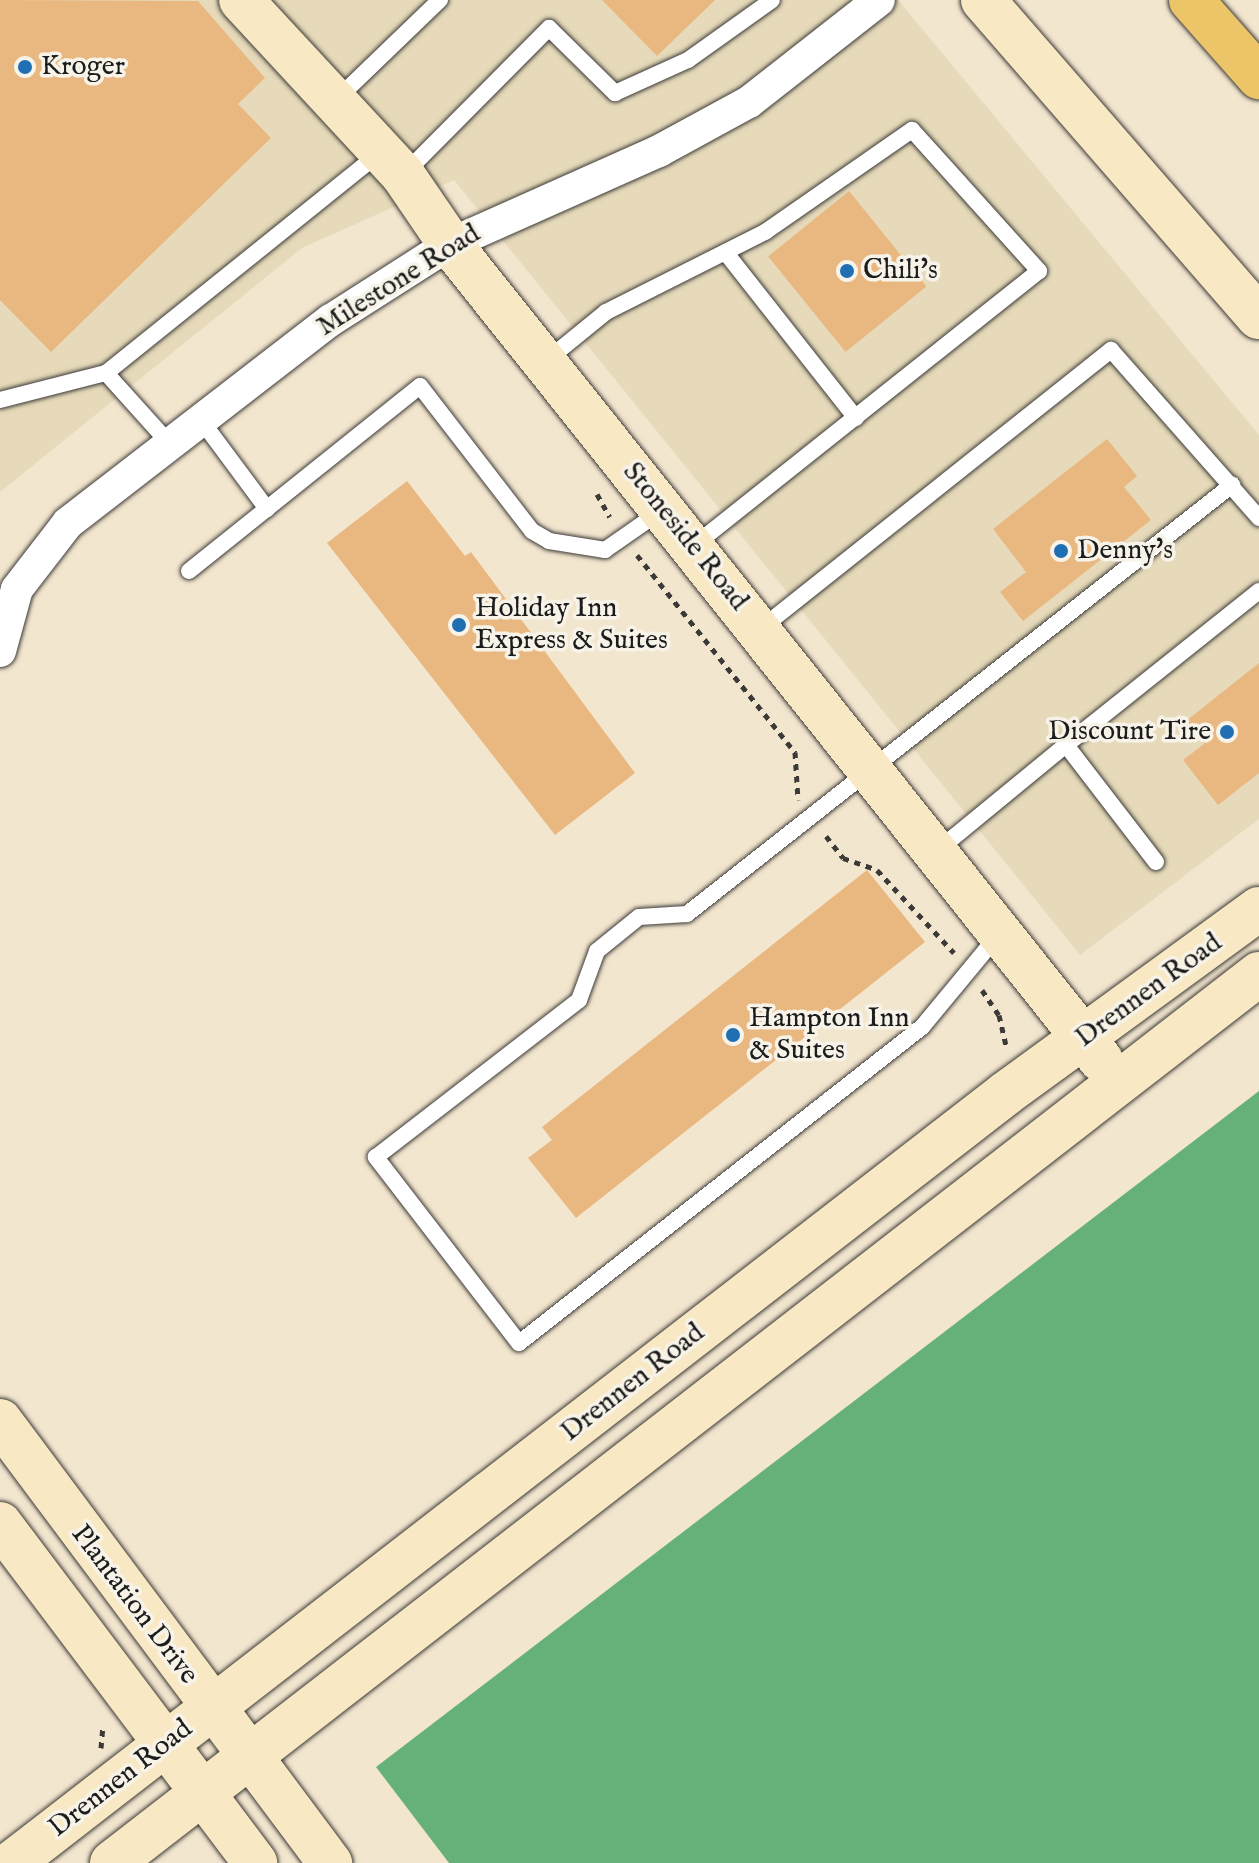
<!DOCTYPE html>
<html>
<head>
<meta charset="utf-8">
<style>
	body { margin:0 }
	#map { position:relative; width:1259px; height:1863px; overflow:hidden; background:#f3e6cf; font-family:"IM FELL English",serif }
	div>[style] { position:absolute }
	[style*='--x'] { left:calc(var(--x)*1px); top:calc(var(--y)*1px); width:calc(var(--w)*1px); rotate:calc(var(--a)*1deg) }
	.built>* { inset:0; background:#e6daba }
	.forest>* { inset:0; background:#66b17a }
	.building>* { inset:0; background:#e9b881; transform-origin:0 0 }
	.path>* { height:5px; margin-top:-2.5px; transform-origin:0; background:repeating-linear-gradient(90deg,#3c3a37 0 6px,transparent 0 12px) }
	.roads { filter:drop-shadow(0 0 2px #3c3a37) drop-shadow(0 0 2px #3c3a37) }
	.lane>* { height:16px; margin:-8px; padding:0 8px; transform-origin:8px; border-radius:8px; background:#fff }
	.street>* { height:32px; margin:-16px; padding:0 16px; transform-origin:16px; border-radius:16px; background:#fff }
	.secondary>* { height:44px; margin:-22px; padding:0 22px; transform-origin:22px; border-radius:22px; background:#f8e8c3 }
	.highway>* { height:44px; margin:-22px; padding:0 22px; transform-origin:22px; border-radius:22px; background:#edc569 }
	.dots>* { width:22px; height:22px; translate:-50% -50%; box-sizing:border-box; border:4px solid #f7f3e8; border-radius:50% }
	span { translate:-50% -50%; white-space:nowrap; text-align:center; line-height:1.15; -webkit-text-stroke:7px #f7f3e8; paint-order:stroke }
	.poi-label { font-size:28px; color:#1c1c1c }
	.left { translate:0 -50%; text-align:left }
	.right { translate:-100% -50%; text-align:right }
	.street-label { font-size:28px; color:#1c1c1c }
</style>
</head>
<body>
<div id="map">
	<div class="built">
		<div style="clip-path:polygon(0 0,898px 0,1259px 435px,1259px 819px,1080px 955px,454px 180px,302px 248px,0 492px)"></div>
	</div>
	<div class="forest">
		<div style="clip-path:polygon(1259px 1091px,1259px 1863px,449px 1863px,376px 1767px)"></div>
	</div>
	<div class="building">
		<div style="clip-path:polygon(0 0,198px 1px,265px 78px,238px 104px,271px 138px,51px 352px,0 300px)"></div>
		<div style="clip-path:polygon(602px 0,715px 0,657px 56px)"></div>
		<div style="left:849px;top:191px;width:123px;height:104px;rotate:51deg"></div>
		<div style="clip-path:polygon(1107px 439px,1137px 476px,1124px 487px,1151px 520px,1023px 621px,1000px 592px,1026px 572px,993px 529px)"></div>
		<div style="clip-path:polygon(407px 481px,465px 556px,471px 552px,635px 773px,555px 835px,327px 543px)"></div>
		<div style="clip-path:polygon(1259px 663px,1259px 773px,1218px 805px,1183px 760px,1204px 744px,1186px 721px)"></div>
		<div style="clip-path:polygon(867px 870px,925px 942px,576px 1218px,528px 1158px,552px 1140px,542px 1127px)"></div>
	</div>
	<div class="path">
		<div style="--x:597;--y:494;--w:26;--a:61"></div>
		<div style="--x:637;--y:555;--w:253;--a:51.3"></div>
		<div style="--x:795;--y:752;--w:48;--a:86.4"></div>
		<div style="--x:826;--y:836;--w:28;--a:52"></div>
		<div style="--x:843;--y:858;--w:36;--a:19"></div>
		<div style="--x:877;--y:870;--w:113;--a:47.1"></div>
		<div style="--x:982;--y:990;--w:30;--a:56"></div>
		<div style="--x:999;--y:1015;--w:32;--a:77"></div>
		<div style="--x:101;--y:1748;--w:22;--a:-85"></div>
	</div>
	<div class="roads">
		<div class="lane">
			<div style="--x:337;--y:99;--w:143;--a:-43.9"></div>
			<div style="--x:404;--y:174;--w:206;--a:-45.2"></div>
			<div style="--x:549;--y:28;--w:93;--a:44.6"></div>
			<div style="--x:615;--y:93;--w:80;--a:-24.3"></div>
			<div style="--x:688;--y:60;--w:103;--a:-35.5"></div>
			<div style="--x:726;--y:253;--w:210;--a:51.8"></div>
			<div style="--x:546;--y:361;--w:77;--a:-39.2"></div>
			<div style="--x:606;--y:312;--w:178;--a:-26.7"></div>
			<div style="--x:765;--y:232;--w:179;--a:-34.8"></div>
			<div style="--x:912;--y:130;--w:190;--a:48"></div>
			<div style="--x:1039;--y:271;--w:442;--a:141.5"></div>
			<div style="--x:106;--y:373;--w:96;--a:48"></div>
			<div style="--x:0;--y:400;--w:109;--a:-14.3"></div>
			<div style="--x:106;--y:373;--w:353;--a:-38.8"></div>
			<div style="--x:201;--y:420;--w:111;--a:53.4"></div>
			<div style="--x:189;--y:571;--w:296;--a:-38.7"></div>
			<div style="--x:420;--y:386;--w:183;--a:52.3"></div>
			<div style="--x:532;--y:531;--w:20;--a:30"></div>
			<div style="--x:549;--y:541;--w:57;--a:9.1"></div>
			<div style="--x:605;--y:550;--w:68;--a:-34.9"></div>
			<div style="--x:759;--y:630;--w:450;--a:-38.5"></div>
			<div style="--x:1111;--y:350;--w:224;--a:48.6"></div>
			<div style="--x:938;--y:850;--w:166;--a:-39.4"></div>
			<div style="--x:1156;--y:862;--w:148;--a:-127.6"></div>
			<div style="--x:1066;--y:745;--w:247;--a:-38.6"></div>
			<div style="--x:999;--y:934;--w:121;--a:129.6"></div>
			<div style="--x:922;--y:1027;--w:512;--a:141.9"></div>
			<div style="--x:519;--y:1343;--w:235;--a:-127.6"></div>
			<div style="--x:376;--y:1157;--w:257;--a:-37.7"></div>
			<div style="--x:579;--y:1000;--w:52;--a:-69.8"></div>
			<div style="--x:597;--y:951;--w:54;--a:-39"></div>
			<div style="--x:639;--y:917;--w:48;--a:-3.6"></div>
			<div style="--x:687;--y:914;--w:694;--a:-38.21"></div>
		</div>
		<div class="street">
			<div style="--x:0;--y:651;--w:64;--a:-74.7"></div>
			<div style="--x:17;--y:589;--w:83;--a:-52.3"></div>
			<div style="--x:68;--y:523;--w:332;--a:-37.7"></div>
			<div style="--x:331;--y:320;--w:141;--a:-32.6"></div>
			<div style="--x:450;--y:244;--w:229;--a:-24"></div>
			<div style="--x:659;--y:151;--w:102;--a:-28.6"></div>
			<div style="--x:749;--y:102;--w:165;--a:-38.1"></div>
		</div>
		<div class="secondary">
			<div style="--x:241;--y:0;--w:238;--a:47.2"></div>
			<div style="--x:403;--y:175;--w:83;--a:55.7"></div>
			<div style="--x:450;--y:244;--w:1044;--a:51.42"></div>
			<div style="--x:983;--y:0;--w:420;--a:49"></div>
			<div style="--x:0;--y:1421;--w:552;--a:53.25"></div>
			<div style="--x:0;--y:1524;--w:424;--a:53"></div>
			<div style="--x:12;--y:1863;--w:1256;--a:-37.75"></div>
			<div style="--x:1005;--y:1094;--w:314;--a:-36.1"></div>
			<div style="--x:112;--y:1863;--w:1451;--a:-37.78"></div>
		</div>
		<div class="highway">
			<div style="--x:1191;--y:0;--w:103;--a:48.6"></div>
		</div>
	</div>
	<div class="dots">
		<div style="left:25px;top:67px;background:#1f6fb2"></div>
		<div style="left:847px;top:271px;background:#1f6fb2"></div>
		<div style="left:1061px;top:551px;background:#1f6fb2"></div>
		<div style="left:459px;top:625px;background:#1f6fb2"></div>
		<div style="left:1227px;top:732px;background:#1f6fb2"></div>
		<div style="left:733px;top:1035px;background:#1f6fb2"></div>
	</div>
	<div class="poi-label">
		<span class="left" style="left:41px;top:67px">Kroger</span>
		<span class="left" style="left:863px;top:271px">Chili's</span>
		<span class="left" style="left:1077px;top:551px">Denny's</span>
		<span class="left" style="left:475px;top:625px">Holiday Inn<br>Express &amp; Suites</span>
		<span class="right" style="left:1211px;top:732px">Discount Tire</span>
		<span class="left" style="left:749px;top:1035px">Hampton Inn<br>&amp; Suites</span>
	</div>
	<div class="street-label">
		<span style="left:399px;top:281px;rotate:-32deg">Milestone Road</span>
		<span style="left:685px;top:537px;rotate:51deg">Stoneside Road</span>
		<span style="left:1149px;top:991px;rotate:-36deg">Drennen Road</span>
		<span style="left:633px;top:1383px;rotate:-38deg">Drennen Road</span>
		<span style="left:134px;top:1605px;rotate:53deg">Plantation Drive</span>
		<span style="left:121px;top:1779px;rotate:-38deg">Drennen Road</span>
	</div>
</div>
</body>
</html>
